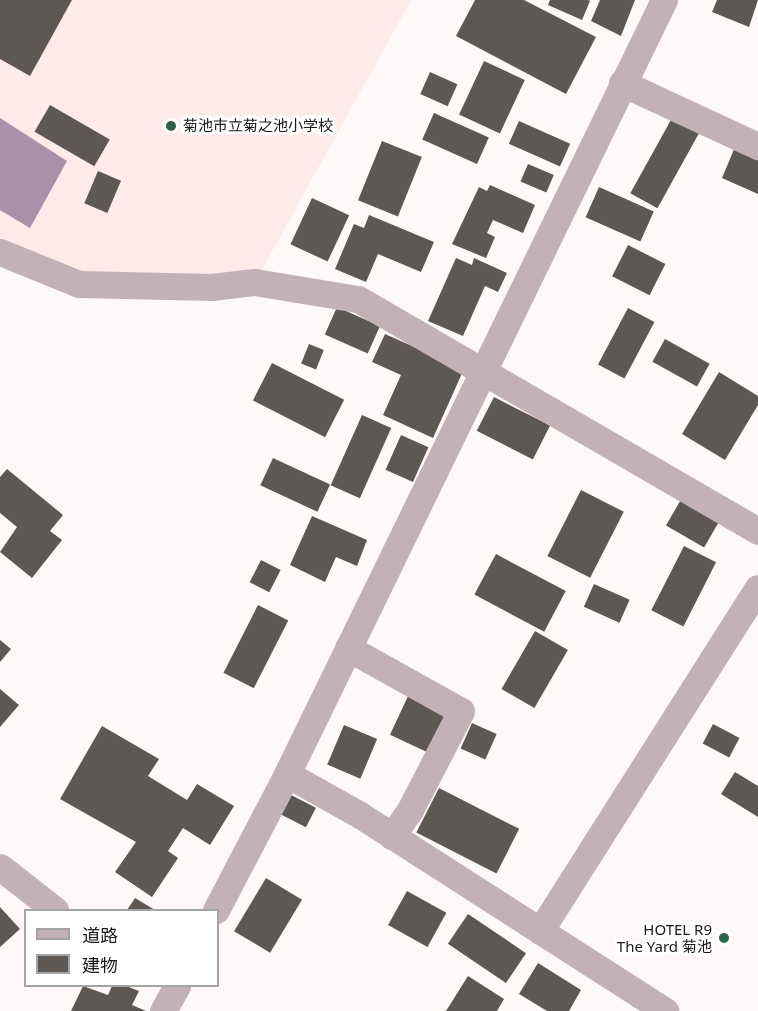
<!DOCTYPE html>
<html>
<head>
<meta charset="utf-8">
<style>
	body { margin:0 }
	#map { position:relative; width:758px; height:1011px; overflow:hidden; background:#fef8f8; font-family:"Noto Sans","Noto Sans JP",sans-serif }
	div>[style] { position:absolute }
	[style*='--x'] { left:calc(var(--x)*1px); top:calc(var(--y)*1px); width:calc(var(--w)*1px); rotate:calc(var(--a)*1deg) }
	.built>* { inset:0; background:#fdeae9 }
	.water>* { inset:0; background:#ab90ab }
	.building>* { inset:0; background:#5e5854; transform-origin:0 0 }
	.minor>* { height:27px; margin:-13.5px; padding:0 13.5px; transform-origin:13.5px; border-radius:13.5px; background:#c3b1b7 }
	.dots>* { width:16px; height:16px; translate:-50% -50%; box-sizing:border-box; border:3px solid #fff; border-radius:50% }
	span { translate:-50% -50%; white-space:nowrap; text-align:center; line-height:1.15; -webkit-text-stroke:6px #fff; paint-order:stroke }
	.poi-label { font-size:15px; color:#1c1818 }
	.left { translate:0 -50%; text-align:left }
	.right { translate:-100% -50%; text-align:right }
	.legend { position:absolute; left:24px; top:909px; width:195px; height:78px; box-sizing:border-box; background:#fff; border:2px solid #a4a3a3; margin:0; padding:8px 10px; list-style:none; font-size:18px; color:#1c1818 }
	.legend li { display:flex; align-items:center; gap:12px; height:30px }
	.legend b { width:30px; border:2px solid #a4a3a3 }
</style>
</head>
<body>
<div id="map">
	<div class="built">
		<div style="clip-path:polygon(0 0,411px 0,255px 282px,79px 284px,0 252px)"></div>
	</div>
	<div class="water">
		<div style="clip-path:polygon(0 118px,67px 161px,30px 228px,0 210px)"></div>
	</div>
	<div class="building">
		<div style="clip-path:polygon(0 0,72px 0,30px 76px,0 59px)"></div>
		<div style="clip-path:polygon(475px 0,524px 0,596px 37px,566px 94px,456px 36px)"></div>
		<div style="clip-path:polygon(550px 0,588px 0,590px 1px,582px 20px,548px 5px)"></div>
		<div style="clip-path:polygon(600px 0,635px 0,621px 36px,591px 21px)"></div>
		<div style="clip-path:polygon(717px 0,758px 0,749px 27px,712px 12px)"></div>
		<div style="left:484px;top:61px;width:45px;height:59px;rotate:25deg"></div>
		<div style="left:430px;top:72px;width:30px;height:24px;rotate:24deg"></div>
		<div style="left:50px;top:105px;width:69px;height:31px;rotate:30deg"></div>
		<div style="left:434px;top:113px;width:60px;height:29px;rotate:24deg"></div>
		<div style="left:672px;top:118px;width:31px;height:86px;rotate:29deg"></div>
		<div style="left:519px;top:121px;width:56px;height:25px;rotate:24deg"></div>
		<div style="left:382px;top:141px;width:43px;height:64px;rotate:22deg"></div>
		<div style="clip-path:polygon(735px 147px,758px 157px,758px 194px,722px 178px)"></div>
		<div style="left:528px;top:164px;width:28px;height:19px;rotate:23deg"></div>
		<div style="left:98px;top:171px;width:25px;height:35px;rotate:23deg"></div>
		<div style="clip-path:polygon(490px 185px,535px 205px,523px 233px,493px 220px,487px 233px,495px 237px,486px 258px,452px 244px,479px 187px,487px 191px)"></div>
		<div style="left:599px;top:187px;width:60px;height:33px;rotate:24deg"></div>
		<div style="left:312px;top:198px;width:41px;height:51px;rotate:25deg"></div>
		<div style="clip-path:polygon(369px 215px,434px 242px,421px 272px,378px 254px,366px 282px,335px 269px,354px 224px,364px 228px)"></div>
		<div style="left:628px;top:245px;width:42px;height:35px;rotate:27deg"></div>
		<div style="clip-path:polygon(456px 258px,472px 265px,474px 258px,507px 273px,498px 292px,485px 286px,463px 336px,428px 321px)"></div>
		<div style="left:337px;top:307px;width:47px;height:30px;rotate:24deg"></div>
		<div style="left:628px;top:308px;width:30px;height:64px;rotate:28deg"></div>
		<div style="clip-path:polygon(385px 334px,464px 369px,433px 438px,383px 415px,401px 375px,372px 362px)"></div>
		<div style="left:665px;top:339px;width:51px;height:26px;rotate:29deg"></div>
		<div style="left:309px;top:344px;width:16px;height:21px;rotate:22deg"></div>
		<div style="left:272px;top:363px;width:81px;height:42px;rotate:27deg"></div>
		<div style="clip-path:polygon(719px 372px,758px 396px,758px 405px,725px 460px,682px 434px)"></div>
		<div style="left:494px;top:397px;width:63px;height:38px;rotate:27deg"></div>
		<div style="left:362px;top:415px;width:32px;height:77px;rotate:24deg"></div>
		<div style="left:401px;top:435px;width:30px;height:38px;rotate:24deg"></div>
		<div style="left:273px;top:458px;width:63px;height:30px;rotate:25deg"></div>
		<div style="clip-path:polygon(7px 469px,63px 515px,50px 531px,62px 540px,32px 578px,0 552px,17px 527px,0 513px,0 477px)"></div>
		<div style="left:581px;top:490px;width:48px;height:74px;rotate:27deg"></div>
		<div style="left:683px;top:496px;width:44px;height:34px;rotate:30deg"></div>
		<div style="clip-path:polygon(312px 516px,367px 540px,357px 566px,336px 557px,325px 582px,290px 565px)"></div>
		<div style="left:684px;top:546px;width:36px;height:72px;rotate:27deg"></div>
		<div style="left:496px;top:554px;width:79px;height:46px;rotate:28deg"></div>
		<div style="left:261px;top:560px;width:22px;height:25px;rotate:27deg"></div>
		<div style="left:594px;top:584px;width:39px;height:25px;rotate:24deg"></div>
		<div style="left:258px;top:605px;width:34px;height:76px;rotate:27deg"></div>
		<div style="left:535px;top:631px;width:38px;height:67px;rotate:30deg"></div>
		<div style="clip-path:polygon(0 640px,11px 649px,0 662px)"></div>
		<div style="clip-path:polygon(0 689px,19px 705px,0 727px)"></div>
		<div style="left:409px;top:694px;width:53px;height:45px;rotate:25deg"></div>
		<div style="left:472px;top:723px;width:27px;height:28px;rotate:24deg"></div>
		<div style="left:713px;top:724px;width:30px;height:22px;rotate:28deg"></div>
		<div style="left:344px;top:725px;width:36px;height:43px;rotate:23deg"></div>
		<div style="clip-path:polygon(102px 726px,159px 759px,148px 776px,187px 800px,197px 784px,234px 806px,210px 845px,183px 828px,168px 851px,178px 858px,152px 897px,115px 872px,136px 842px,60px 799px)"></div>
		<div style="clip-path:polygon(735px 772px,758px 786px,758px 817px,721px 794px)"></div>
		<div style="left:439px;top:788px;width:90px;height:50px;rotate:27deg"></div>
		<div style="left:291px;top:795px;width:28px;height:22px;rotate:27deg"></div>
		<div style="left:266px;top:878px;width:42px;height:62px;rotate:31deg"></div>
		<div style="left:407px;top:891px;width:45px;height:39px;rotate:29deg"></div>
		<div style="clip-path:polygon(135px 898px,155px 910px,127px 910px)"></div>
		<div style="clip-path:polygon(0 907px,20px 929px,0 947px)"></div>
		<div style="left:468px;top:914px;width:70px;height:36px;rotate:34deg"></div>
		<div style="clip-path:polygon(538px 963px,581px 990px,569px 1011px,547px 1011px,519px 994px)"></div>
		<div style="clip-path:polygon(468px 976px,504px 999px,497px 1011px,446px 1011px)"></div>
		<div style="clip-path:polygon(83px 986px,108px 995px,112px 986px,126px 986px,139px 991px,132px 1005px,146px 1011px,71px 1011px)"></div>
	</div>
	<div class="minor">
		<div style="--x:622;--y:83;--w:150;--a:24.9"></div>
		<div style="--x:0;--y:252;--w:85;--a:22.1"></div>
		<div style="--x:79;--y:284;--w:132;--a:1.3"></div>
		<div style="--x:211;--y:287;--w:44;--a:-6.5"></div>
		<div style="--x:255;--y:282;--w:104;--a:9.4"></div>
		<div style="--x:358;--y:299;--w:462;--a:30.1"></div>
		<div style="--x:348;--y:648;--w:129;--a:29.1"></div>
		<div style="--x:461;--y:711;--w:111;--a:117.3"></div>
		<div style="--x:410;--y:810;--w:32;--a:125"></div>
		<div style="--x:287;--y:774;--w:84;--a:29.3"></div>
		<div style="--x:360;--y:815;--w:363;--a:32.7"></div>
		<div style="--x:0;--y:867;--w:70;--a:38"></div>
		<div style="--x:216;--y:910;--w:153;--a:-62.4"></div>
		<div style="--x:287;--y:774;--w:861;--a:-64.03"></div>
		<div style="--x:540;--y:931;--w:406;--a:-57.6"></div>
		<div style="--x:163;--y:1011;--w:29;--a:-61"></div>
	</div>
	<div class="dots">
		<div style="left:171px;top:126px;background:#2c634b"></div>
		<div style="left:724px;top:938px;background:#2c634b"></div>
	</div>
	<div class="poi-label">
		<span class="left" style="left:183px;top:126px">菊池市立菊之池小学校</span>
		<span class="right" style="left:712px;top:938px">HOTEL R9<br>The Yard 菊池</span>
	</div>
	<ul class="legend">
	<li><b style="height:8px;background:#c3b1b7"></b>道路</li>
	<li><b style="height:16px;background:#5e5854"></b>建物</li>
	</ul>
</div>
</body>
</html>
